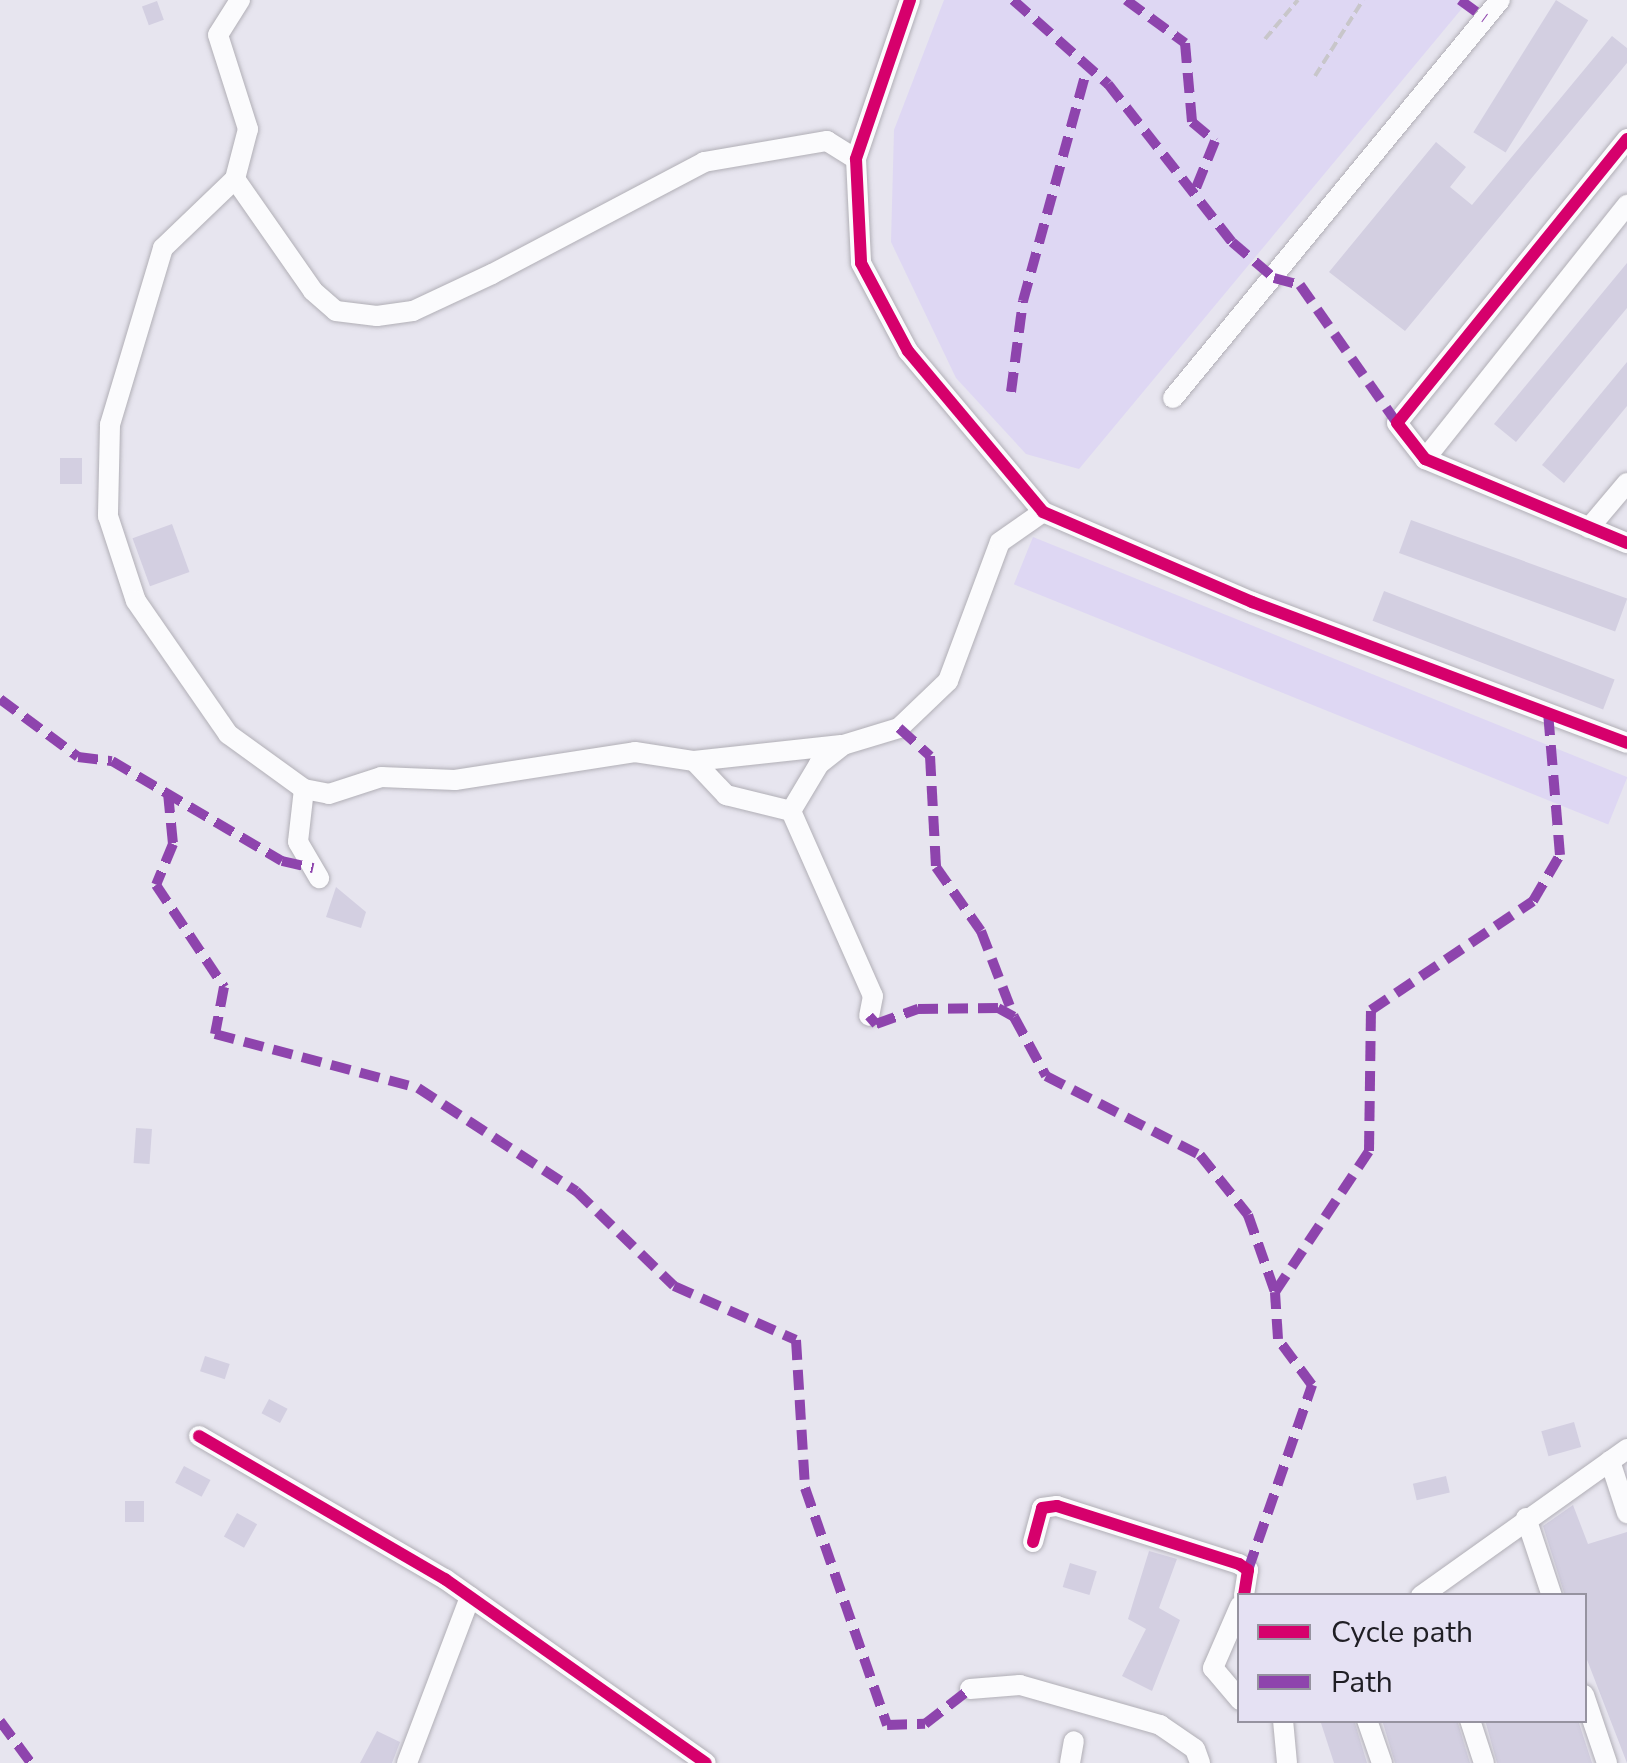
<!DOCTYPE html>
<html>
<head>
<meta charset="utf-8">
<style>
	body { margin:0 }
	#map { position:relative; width:1627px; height:1763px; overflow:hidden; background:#e7e5ef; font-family:"Nunito Sans",sans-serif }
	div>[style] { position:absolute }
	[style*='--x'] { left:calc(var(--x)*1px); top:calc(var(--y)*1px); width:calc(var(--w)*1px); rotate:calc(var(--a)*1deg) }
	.green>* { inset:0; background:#ded7f3; transform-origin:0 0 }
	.building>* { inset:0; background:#d3cfe1; transform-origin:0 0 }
	.path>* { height:4px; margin-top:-2px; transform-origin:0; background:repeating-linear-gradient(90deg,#c8c6ca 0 10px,transparent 0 15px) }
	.roads { filter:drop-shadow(0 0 2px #b1afb6) drop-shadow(0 0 2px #b1afb6) }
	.minor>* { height:20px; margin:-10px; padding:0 10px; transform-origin:10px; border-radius:10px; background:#fbfbfd }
	.quiet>* { height:10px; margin-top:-5px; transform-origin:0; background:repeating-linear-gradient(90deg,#8e44ad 0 20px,transparent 0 30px) }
	.cycleway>* { height:12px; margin:-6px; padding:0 6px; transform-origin:6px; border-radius:6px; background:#d6006c }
	span { translate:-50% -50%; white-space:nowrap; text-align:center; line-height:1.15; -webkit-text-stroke:8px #e5e1f3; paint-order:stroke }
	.legend { position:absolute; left:1237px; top:1593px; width:350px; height:130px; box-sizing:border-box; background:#e5e1f3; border:2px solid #9693a0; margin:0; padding:12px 18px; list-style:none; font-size:30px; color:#1f1e24 }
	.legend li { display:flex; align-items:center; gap:20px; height:50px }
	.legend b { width:50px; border:2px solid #9693a0 }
</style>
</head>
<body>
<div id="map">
	<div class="green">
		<div style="clip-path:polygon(944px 0,1469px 0,1079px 469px,1026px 454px,956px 378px,891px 242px,894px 130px)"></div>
		<div style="left:1033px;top:537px;width:641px;height:51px;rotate:22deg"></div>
	</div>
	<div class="building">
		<div style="left:1556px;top:0;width:38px;height:156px;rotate:32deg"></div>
		<div style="left:157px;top:1px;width:20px;height:16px;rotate:70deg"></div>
		<div style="clip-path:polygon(1612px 36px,1627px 48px,1627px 63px,1405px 331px,1329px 272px,1436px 142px,1466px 167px,1450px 187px,1472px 205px)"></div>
		<div style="clip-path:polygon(1627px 263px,1627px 308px,1516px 442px,1494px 424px)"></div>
		<div style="clip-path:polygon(1627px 362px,1627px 406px,1564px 483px,1542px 465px)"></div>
		<div style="left:60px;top:458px;width:22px;height:26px"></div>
		<div style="left:1411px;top:520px;width:230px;height:35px;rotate:20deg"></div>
		<div style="left:172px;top:524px;width:51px;height:42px;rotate:70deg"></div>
		<div style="left:1384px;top:591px;width:247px;height:32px;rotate:21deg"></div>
		<div style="clip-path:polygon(336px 887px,366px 912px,361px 928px,326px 917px)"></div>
		<div style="left:136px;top:1128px;width:16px;height:35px;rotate:4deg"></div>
		<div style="left:205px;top:1356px;width:26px;height:16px;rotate:18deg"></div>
		<div style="left:269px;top:1399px;width:21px;height:16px;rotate:28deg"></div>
		<div style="left:1574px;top:1422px;width:26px;height:34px;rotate:74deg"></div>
		<div style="left:184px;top:1466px;width:30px;height:19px;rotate:28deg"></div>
		<div style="left:1446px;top:1476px;width:17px;height:34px;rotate:77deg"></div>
		<div style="left:125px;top:1501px;width:19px;height:21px"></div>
		<div style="clip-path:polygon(1573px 1505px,1588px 1544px,1627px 1532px,1627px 1763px,1584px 1652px,1584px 1596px,1565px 1596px,1543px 1526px)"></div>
		<div style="left:237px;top:1513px;width:23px;height:27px;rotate:29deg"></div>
		<div style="clip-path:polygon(1149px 1551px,1177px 1559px,1159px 1608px,1180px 1620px,1152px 1691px,1122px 1676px,1146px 1629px,1128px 1619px)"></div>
		<div style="left:1070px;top:1563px;width:28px;height:25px;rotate:17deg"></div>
		<div style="clip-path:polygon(1320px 1720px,1354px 1720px,1367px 1763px,1334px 1763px)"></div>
		<div style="clip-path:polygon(1382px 1720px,1457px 1720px,1470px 1763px,1395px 1763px)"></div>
		<div style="clip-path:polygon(1485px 1720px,1578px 1720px,1592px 1763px,1497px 1763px)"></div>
		<div style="clip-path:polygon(377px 1731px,400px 1742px,392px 1763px,360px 1763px)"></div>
	</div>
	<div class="path">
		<div style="--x:1265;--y:39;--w:51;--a:-49.8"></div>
		<div style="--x:1315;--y:76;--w:90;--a:-57.7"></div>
	</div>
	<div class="roads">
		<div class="minor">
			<div style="--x:240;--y:0;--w:41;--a:122.2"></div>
			<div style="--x:218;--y:35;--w:99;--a:72.3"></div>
			<div style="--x:248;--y:129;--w:52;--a:104.6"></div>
			<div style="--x:235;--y:179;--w:100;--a:136.2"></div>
			<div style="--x:163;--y:248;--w:185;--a:106.7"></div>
			<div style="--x:110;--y:425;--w:91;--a:91.3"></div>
			<div style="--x:108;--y:516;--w:89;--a:71.8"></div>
			<div style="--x:136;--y:601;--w:162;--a:55.3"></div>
			<div style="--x:228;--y:734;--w:94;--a:35.9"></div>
			<div style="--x:304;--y:789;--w:25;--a:11"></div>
			<div style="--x:329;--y:794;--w:55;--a:-18.1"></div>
			<div style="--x:381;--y:777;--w:74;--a:2.3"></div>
			<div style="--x:455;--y:780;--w:182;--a:-8.8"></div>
			<div style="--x:635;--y:752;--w:60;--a:8.7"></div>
			<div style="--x:694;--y:761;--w:47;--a:46.7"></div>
			<div style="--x:726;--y:795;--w:67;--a:13.8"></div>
			<div style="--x:791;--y:811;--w:202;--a:66.1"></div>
			<div style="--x:873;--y:996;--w:20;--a:101"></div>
			<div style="--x:910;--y:0;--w:168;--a:108.8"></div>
			<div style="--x:856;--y:159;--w:104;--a:87.2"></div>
			<div style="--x:861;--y:263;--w:100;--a:61.9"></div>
			<div style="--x:908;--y:351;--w:210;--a:50"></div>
			<div style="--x:1043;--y:512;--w:228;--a:23.3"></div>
			<div style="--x:1252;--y:602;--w:401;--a:20.6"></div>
			<div style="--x:1627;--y:139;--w:365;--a:129"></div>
			<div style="--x:1397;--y:423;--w:46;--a:52.1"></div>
			<div style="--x:1425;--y:459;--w:219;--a:22.6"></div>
			<div style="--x:235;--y:179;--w:136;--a:55.1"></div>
			<div style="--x:313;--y:291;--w:30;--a:41"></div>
			<div style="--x:336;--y:311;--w:41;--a:7"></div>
			<div style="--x:377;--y:316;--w:36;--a:-8"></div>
			<div style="--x:413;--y:311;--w:87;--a:-25.1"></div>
			<div style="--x:492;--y:274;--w:240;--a:-27.8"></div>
			<div style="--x:704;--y:162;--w:125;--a:-9.7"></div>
			<div style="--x:827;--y:141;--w:34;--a:32"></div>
			<div style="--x:1173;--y:398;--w:515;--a:-50.59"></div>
			<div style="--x:1425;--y:459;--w:325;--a:-51.5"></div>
			<div style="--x:1589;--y:528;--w:59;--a:-49.8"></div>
			<div style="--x:694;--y:761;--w:148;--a:-6.2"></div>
			<div style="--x:304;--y:789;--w:53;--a:96.5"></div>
			<div style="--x:298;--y:842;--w:42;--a:59.7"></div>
			<div style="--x:791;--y:811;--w:55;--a:-59.2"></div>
			<div style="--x:819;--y:764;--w:31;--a:-38"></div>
			<div style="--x:843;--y:745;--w:59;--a:-16.9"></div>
			<div style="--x:899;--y:728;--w:68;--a:-43.8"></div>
			<div style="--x:948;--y:681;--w:148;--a:-69.5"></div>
			<div style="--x:1000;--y:542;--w:52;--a:-34.9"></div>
			<div style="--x:199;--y:1436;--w:285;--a:30.2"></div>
			<div style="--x:445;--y:1579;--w:319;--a:35.2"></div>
			<div style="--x:1610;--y:1461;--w:55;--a:71.9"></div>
			<div style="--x:1526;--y:1518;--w:82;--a:71.6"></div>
			<div style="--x:1033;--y:1542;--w:35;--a:-75"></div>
			<div style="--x:1042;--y:1508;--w:15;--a:-8"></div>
			<div style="--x:1057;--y:1506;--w:191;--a:17.7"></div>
			<div style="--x:1239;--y:1564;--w:11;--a:34"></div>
			<div style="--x:1248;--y:1570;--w:26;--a:99"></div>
			<div style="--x:1421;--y:1596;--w:253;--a:-35.5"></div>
			<div style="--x:1240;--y:1606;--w:68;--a:113.5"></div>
			<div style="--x:1213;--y:1668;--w:42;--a:49.8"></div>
			<div style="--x:970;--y:1689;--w:50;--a:-4.6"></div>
			<div style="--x:1020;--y:1685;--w:146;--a:15.9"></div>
			<div style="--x:1160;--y:1725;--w:42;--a:34.4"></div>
			<div style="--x:1195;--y:1749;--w:15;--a:70"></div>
			<div style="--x:1584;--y:1695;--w:72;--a:71.3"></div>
			<div style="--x:1283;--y:1720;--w:43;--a:84.7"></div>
			<div style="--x:1367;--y:1720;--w:46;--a:70.8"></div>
			<div style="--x:1470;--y:1720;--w:45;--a:72"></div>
			<div style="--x:407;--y:1763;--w:178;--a:-69.2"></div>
			<div style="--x:1070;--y:1763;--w:22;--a:-80"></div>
		</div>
	</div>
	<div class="quiet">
		<div style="--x:1013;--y:0;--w:127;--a:41.5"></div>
		<div style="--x:1108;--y:84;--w:201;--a:51.9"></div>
		<div style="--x:1232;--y:242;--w:55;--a:40.6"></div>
		<div style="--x:1274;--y:278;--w:27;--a:15"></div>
		<div style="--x:1300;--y:285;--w:169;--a:54.9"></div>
		<div style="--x:1126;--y:0;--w:73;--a:36.1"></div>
		<div style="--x:1185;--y:43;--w:79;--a:84.9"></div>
		<div style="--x:1192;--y:122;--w:30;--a:40"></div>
		<div style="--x:1215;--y:141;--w:56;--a:112"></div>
		<div style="--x:1460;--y:0;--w:31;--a:36"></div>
		<div style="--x:1011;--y:392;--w:92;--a:-82.5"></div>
		<div style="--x:1023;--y:301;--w:245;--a:-74.6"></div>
		<div style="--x:0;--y:699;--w:97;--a:36.6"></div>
		<div style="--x:78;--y:757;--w:34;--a:7"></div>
		<div style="--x:112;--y:761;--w:197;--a:30.5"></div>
		<div style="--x:282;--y:861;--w:32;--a:13"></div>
		<div style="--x:899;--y:728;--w:42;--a:42.1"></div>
		<div style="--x:930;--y:756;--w:111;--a:86.9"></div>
		<div style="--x:936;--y:867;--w:78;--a:54.9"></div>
		<div style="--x:981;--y:931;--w:92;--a:69"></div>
		<div style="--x:168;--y:793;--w:51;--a:84.4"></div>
		<div style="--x:173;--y:844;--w:44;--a:112.5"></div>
		<div style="--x:156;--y:885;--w:123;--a:56.3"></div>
		<div style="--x:224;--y:987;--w:48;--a:100.8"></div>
		<div style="--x:215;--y:1034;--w:210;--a:14.9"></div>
		<div style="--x:418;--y:1088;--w:189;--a:33.1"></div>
		<div style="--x:576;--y:1191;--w:136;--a:44.1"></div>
		<div style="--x:674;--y:1286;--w:133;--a:23.9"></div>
		<div style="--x:796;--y:1340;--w:148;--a:86.5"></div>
		<div style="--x:805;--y:1488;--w:251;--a:70.9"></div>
		<div style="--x:887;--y:1725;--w:38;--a:-2"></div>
		<div style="--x:925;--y:1724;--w:57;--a:-37.9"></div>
		<div style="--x:869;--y:1016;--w:11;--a:49"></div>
		<div style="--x:876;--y:1024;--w:45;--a:-19.7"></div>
		<div style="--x:918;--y:1009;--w:80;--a:-0.7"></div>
		<div style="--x:998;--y:1008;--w:18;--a:29"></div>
		<div style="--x:1014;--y:1017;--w:67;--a:61.5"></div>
		<div style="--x:1046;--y:1076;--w:173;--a:27.2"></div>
		<div style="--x:1200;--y:1155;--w:77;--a:51.3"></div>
		<div style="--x:1248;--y:1215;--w:82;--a:70.7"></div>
		<div style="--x:1248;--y:1570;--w:196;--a:-70.9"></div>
		<div style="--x:1312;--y:1385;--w:57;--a:-126.5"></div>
		<div style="--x:1278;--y:1339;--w:47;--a:-93.7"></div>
		<div style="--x:1275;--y:1292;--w:169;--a:-56.3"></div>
		<div style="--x:1369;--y:1151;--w:141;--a:-89.2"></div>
		<div style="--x:1371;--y:1010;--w:195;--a:-33.9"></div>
		<div style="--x:1533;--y:901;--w:53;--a:-59.6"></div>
		<div style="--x:1560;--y:855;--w:143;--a:-94.8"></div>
		<div style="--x:0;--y:1721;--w:52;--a:53.6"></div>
	</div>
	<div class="cycleway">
		<div style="--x:910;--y:0;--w:168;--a:108.8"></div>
		<div style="--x:856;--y:159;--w:104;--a:87.2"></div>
		<div style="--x:861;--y:263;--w:100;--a:61.9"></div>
		<div style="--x:908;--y:351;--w:210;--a:50"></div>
		<div style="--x:1043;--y:512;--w:228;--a:23.3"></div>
		<div style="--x:1252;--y:602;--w:401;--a:20.6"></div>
		<div style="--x:1627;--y:139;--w:365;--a:129"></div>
		<div style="--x:1397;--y:423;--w:46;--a:52.1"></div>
		<div style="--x:1425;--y:459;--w:219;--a:22.6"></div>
		<div style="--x:199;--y:1436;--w:285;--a:30.2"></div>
		<div style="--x:445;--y:1579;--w:319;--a:35.2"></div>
		<div style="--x:1033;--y:1542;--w:35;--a:-75"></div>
		<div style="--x:1042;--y:1508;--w:15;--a:-8"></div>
		<div style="--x:1057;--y:1506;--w:191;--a:17.7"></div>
		<div style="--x:1239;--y:1564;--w:11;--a:34"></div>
		<div style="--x:1248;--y:1570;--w:26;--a:99"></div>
	</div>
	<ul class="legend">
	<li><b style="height:12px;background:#d6006c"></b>Cycle path</li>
	<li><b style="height:12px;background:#8e44ad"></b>Path</li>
	</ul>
</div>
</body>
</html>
